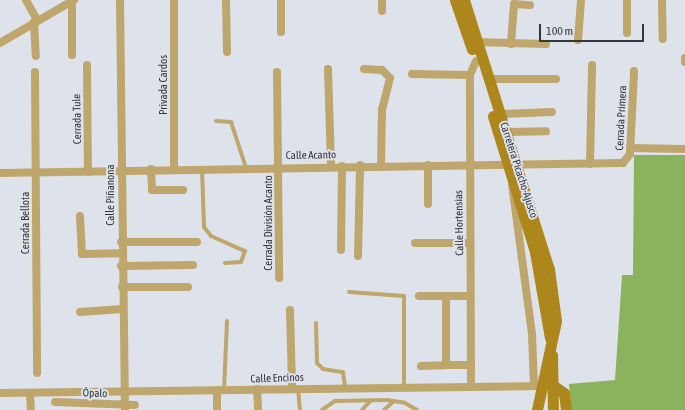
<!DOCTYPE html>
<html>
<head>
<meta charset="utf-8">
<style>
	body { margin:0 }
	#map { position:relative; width:685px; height:410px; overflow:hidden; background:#dee3eb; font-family:"Asap Condensed",sans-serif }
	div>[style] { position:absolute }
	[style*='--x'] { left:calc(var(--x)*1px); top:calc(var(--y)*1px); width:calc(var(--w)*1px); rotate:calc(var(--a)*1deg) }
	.forest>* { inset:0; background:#8bb25d }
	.lane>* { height:4px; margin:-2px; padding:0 2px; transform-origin:2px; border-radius:2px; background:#bfa66c }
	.street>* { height:8px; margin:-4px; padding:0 4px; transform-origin:4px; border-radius:4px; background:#bfa66c }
	.secondary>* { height:11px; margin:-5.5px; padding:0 5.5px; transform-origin:5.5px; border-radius:5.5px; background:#ad871c }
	span { translate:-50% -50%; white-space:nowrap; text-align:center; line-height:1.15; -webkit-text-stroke:4px #dee3eb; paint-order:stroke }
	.street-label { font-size:11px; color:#34373a }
	.scale { position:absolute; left:539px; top:24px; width:105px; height:18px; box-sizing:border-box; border:2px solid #34373a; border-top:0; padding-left:5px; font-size:12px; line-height:14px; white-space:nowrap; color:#34373a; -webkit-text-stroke:3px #dee3eb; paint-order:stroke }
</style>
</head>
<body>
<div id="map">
	<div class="forest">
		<div style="clip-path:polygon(634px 155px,685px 155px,685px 410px,571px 410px,569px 384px,615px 380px,622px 275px,633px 275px)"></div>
	</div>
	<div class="lane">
		<div style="--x:216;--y:121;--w:15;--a:4"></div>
		<div style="--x:231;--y:122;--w:48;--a:71.9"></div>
		<div style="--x:202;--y:169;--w:58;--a:88"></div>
		<div style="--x:204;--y:227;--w:11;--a:52"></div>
		<div style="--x:211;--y:236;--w:37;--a:24"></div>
		<div style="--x:245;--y:251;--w:12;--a:110"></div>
		<div style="--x:241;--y:262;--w:16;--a:176"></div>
		<div style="--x:349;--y:292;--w:55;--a:4.2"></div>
		<div style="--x:404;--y:296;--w:91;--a:90"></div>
		<div style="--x:316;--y:323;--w:40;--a:88.6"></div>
		<div style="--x:317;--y:363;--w:8;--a:45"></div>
		<div style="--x:323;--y:369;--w:20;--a:9"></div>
		<div style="--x:343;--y:372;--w:15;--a:82"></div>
		<div style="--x:298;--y:388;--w:22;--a:85"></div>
		<div style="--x:224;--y:390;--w:69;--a:-87.5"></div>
		<div style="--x:322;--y:410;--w:16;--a:-35"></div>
		<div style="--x:335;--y:401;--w:52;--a:-1.1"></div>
		<div style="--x:387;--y:400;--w:18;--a:9"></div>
		<div style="--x:405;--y:403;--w:14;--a:30"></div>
		<div style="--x:362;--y:410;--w:13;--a:-48"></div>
		<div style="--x:384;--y:410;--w:13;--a:-42"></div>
	</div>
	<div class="street">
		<div style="--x:26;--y:0;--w:23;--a:61"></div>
		<div style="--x:120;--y:0;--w:410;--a:89.3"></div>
		<div style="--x:174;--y:0;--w:169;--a:90"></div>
		<div style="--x:226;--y:0;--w:52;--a:88.9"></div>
		<div style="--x:281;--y:0;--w:32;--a:90"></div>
		<div style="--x:662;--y:0;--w:39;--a:89"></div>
		<div style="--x:72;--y:1;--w:54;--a:90"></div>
		<div style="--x:382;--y:11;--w:11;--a:-90"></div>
		<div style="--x:34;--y:22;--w:34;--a:87"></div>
		<div style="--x:627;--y:33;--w:33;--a:-90"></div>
		<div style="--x:578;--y:40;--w:40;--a:-85.7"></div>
		<div style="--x:477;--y:42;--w:69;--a:1.7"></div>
		<div style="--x:0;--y:43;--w:86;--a:-30.2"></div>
		<div style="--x:511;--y:44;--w:40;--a:-85.7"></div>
		<div style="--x:514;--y:4;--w:16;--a:4"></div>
		<div style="--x:685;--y:58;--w:4;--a:90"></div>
		<div style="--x:87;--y:65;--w:107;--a:89.5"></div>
		<div style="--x:328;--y:69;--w:97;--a:88.2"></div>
		<div style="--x:364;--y:69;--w:18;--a:3"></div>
		<div style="--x:382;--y:70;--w:11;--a:45"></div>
		<div style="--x:390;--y:78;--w:32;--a:104"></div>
		<div style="--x:382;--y:109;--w:56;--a:91"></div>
		<div style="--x:35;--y:72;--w:301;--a:89.6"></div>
		<div style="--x:277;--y:72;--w:206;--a:89.4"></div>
		<div style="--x:412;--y:74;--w:58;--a:1"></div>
		<div style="--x:489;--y:79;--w:67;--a:0"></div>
		<div style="--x:501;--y:114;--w:51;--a:-2.2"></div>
		<div style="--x:507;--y:132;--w:39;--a:-1"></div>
		<div style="--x:630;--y:148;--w:55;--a:1"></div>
		<div style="--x:590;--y:164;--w:99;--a:-88.8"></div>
		<div style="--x:428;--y:165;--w:39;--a:90"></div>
		<div style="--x:151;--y:169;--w:21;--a:87"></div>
		<div style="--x:152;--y:190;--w:31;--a:0"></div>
		<div style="--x:0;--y:173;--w:623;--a:-0.92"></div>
		<div style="--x:623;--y:163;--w:11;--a:-52"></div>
		<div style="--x:630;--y:154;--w:83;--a:-87.2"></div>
		<div style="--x:512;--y:184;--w:151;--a:82.4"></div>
		<div style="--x:532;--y:334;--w:52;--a:87.8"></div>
		<div style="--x:80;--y:216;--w:38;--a:87"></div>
		<div style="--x:82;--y:254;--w:39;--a:-1"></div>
		<div style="--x:121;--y:242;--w:76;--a:0"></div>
		<div style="--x:415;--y:243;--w:55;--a:0"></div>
		<div style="--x:341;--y:250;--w:84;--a:-89.3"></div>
		<div style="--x:358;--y:256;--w:91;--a:-88.7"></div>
		<div style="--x:121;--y:266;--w:72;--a:-0.8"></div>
		<div style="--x:122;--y:287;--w:66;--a:0"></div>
		<div style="--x:419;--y:296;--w:51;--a:0"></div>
		<div style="--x:446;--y:296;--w:69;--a:90"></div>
		<div style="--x:446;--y:365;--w:25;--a:0"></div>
		<div style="--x:290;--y:310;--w:78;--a:88.5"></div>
		<div style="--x:80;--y:312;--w:43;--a:-4"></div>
		<div style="--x:421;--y:366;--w:25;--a:-2"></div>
		<div style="--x:471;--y:387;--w:312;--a:-90.2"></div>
		<div style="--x:470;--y:75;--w:15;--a:-67"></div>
		<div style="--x:257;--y:389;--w:21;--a:87"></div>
		<div style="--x:217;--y:390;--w:20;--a:90"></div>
		<div style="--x:0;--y:393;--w:547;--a:-0.73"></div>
		<div style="--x:30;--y:393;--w:17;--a:87"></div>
		<div style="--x:55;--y:402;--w:80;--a:2.1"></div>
	</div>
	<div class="secondary">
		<div style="--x:455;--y:0;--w:52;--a:70.9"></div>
		<div style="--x:464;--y:0;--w:282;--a:72.5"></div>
		<div style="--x:549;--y:269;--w:52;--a:82.3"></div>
		<div style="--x:556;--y:321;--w:91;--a:102.1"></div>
		<div style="--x:493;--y:116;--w:142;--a:72.8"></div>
		<div style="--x:535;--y:252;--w:87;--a:80.1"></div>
		<div style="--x:552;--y:355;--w:55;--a:89"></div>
		<div style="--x:554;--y:386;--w:12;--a:35"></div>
		<div style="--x:564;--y:393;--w:17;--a:83"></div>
	</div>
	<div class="street-label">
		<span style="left:163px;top:85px;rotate:-90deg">Privada Cardos</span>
		<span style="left:621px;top:118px;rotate:-87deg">Cerrada Primera</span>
		<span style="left:77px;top:119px;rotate:-91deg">Cerrada Tule</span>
		<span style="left:311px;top:155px;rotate:-1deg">Calle Acanto</span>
		<span style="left:519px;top:170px;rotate:72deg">Carretera Picacho-Ajusco</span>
		<span style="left:110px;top:195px;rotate:-90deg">Calle Piñanona</span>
		<span style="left:25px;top:223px;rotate:-90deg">Cerrada Bellota</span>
		<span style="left:268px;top:223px;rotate:-90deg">Cerrada División Acanto</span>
		<span style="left:459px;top:223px;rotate:-91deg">Calle Hortensias</span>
		<span style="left:277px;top:378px;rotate:-2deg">Calle Encinos</span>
		<span style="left:95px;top:393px;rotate:2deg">Ópalo</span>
	</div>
	<div class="scale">100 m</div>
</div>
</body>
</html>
